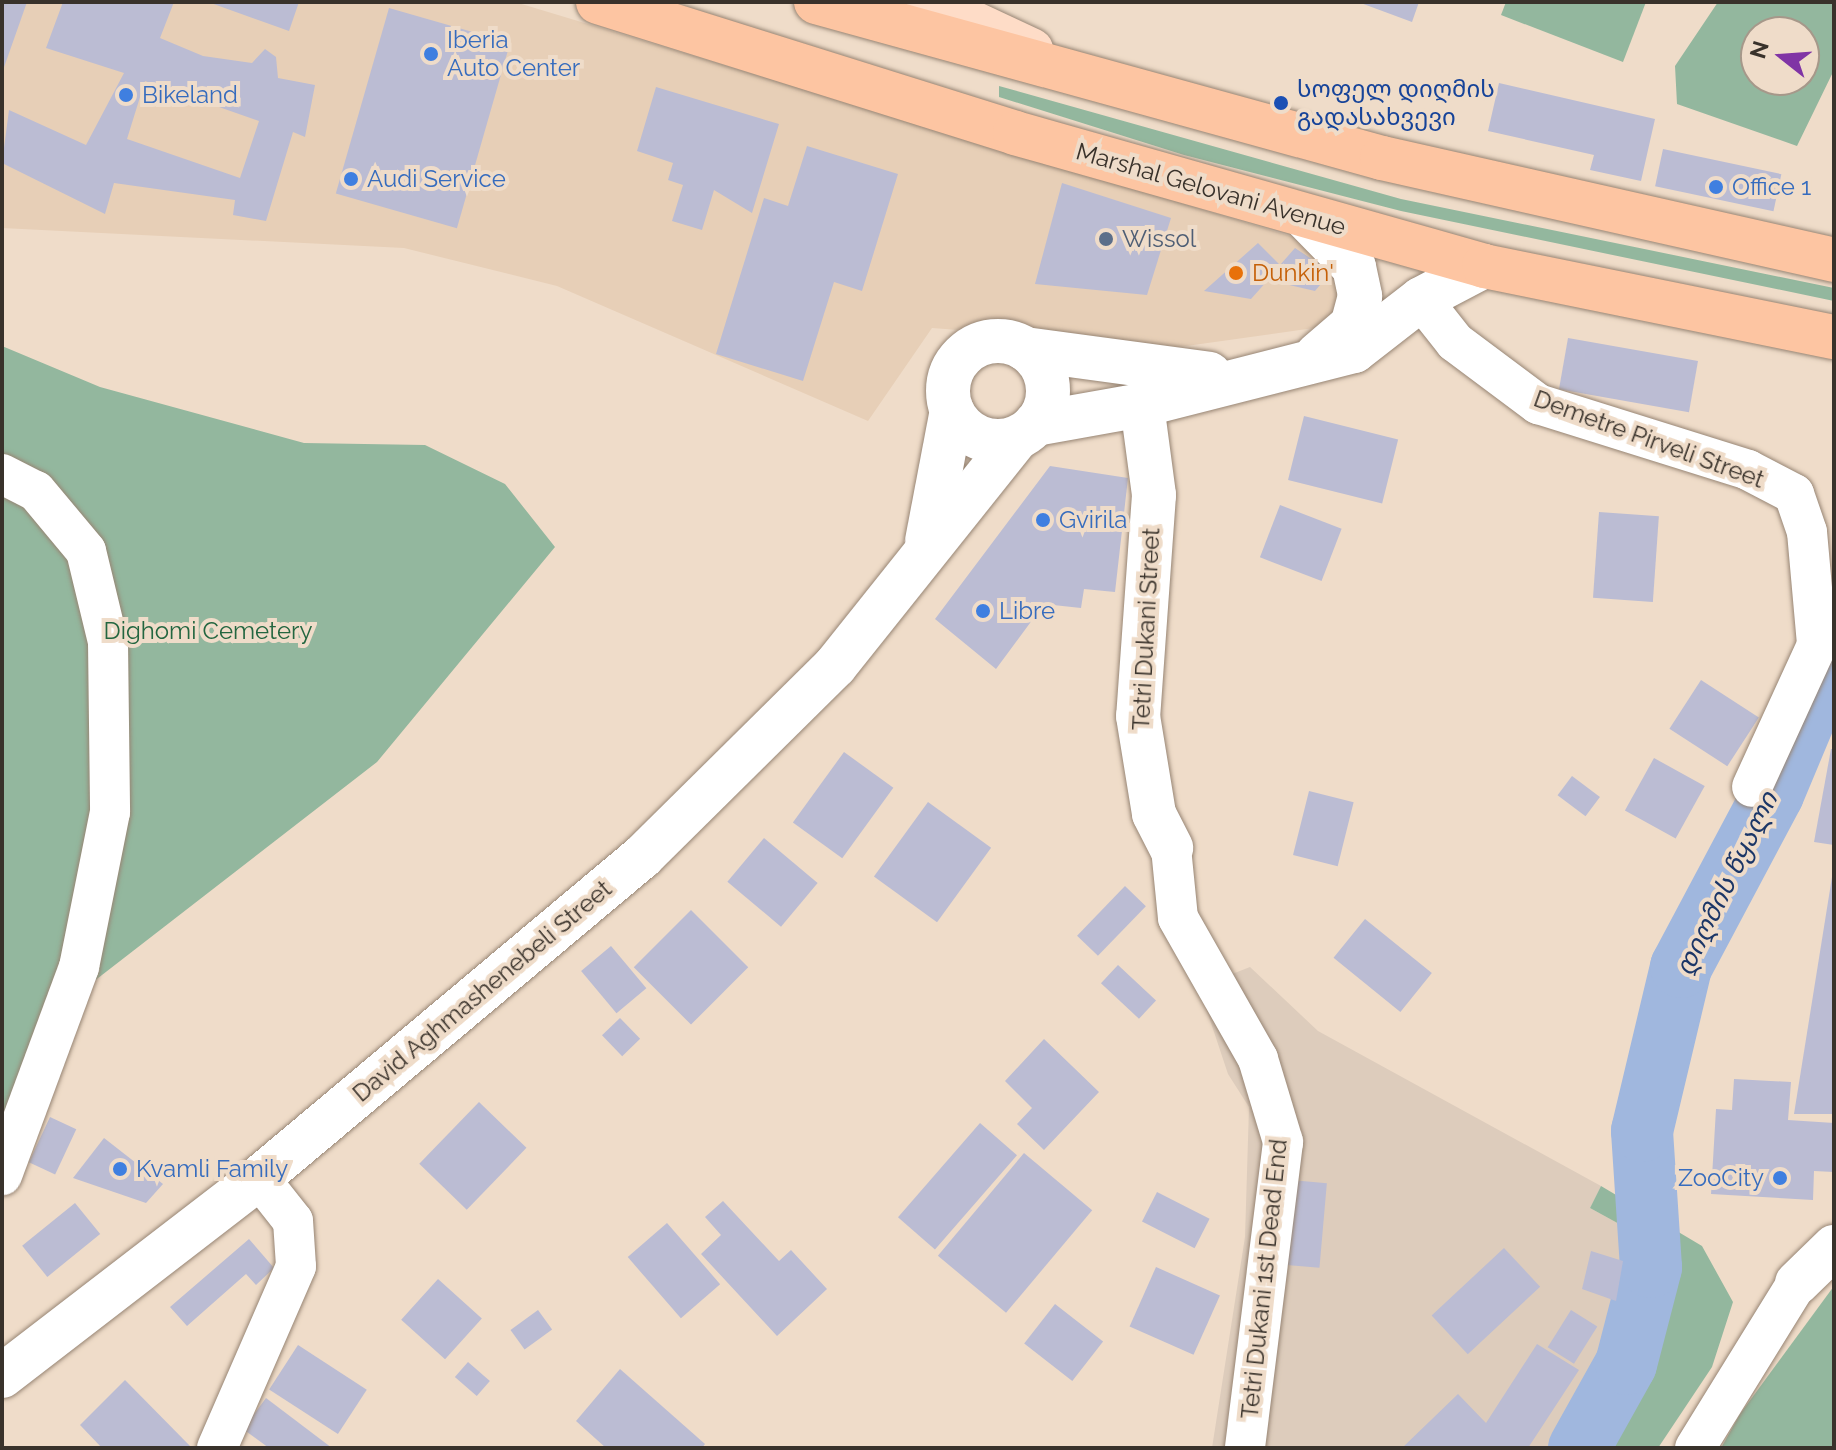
<!DOCTYPE html>
<html>
<head>
<meta charset="utf-8">
<style>
	body { margin:0 }
	#map { position:relative; width:1836px; height:1450px; overflow:hidden; background:#efdcc9; font-family:Raleway,"Noto Sans Georgian",sans-serif }
	div>[style] { position:absolute }
	[style*='--x'] { left:calc(var(--x)*1px); top:calc(var(--y)*1px); width:calc(var(--w)*1px); rotate:calc(var(--a)*1deg) }
	.built>* { inset:0; background:#e7cfb7 }
	.industrial>* { inset:0; background:#ddccbc }
	.green>* { inset:0; background:#93b79e }
	.river>* { height:62px; margin:-31px; padding:0 31px; transform-origin:31px; border-radius:31px; background:#a0b7de }
	.building>* { inset:0; background:#bbbcd3; transform-origin:0 0 }
	.roads { filter:drop-shadow(0 0 2px #978574) drop-shadow(0 0 2px #978574) }
	.street>* { height:40px; margin:-20px; padding:0 20px; transform-origin:20px; border-radius:20px; background:#fff }
	.secondary>* { height:44px; margin:-22px; padding:0 22px; transform-origin:22px; border-radius:22px; background:#fff }
	.secondary>.ring { margin:-22px; padding:0; box-sizing:content-box; background:none; border:44px solid #fff; border-radius:50% }
	.primary>* { height:44px; margin:-22px; padding:0 22px; transform-origin:22px; border-radius:22px; background:#fedcc7 }
	.highway>* { height:44px; margin:-22px; padding:0 22px; transform-origin:22px; border-radius:22px; background:#fdc5a2 }
	.dots>* { width:22px; height:22px; translate:-50% -50%; box-sizing:border-box; border:4px solid #efdcc9; border-radius:50% }
	span { translate:-50% -50%; white-space:nowrap; text-align:center; line-height:1.15; -webkit-text-stroke:8px #efdcc9; paint-order:stroke }
	.shop-label { font-size:24px; color:#366cbe }
	.left { translate:0 -50%; text-align:left }
	.right { translate:-100% -50%; text-align:right }
	.transit-label { font-size:24px; color:#164399 }
	.street-label { font-size:24px; color:#39322b }
	.service-label { font-size:24px; color:#4e5e75 }
	.food-label { font-size:24px; color:#c56008 }
	.park-label { font-size:24px; color:#236640 }
	.water-label { font-size:26px; color:#1b3667; font-style:italic }
	.frame { position:absolute; inset:0; border:4px solid #39322b; pointer-events:none }
	.north { position:absolute; left:1740px; top:16px; width:80px; height:80px; box-sizing:border-box; background:#efdcc9; border:2px solid #a6988a; border-radius:50%; rotate:287deg; font-size:22px; font-weight:700; line-height:32px; text-align:center; color:#39322b }
	.north::after { content:''; display:block; margin:auto; width:28px; height:36px; background:#8034a5; clip-path:polygon(50% 0,100% 100%,50% 72%,0 100%) }
</style>
</head>
<body>
<div id="map">
	<div class="built">
		<div style="clip-path:polygon(2px 2px,515px 2px,1310px 242px,1348px 298px,1328px 326px,1179px 347px,932px 328px,868px 421px,557px 286px,404px 248px,2px 228px)"></div>
	</div>
	<div class="industrial">
		<div style="clip-path:polygon(1250px 967px,1318px 1031px,1601px 1186px,1590px 1208px,1621px 1225px,1631px 1245px,1617px 1326px,1587px 1407px,1550px 1448px,1212px 1448px,1245px 1237px,1249px 1107px,1228px 1074px,1199px 987px)"></div>
	</div>
	<div class="green">
		<div style="clip-path:polygon(1506px 2px,1646px 2px,1623px 62px,1501px 15px)"></div>
		<div style="clip-path:polygon(evenodd,1718px 2px,1834px 2px,1834px 70px,1797px 146px,1677px 104px,1675px 66px,1718px 2px,1804px 32px,1804px 80px,1756px 80px,1756px 32px,1804px 32px)"></div>
		<div style="clip-path:polygon(999px 86px,1401px 199px,1834px 288px,1834px 301px,1401px 211px,1184px 155px,999px 97px)"></div>
		<div style="clip-path:polygon(2px 346px,100px 387px,304px 443px,425px 445px,505px 484px,555px 547px,377px 762px,40px 1023px,2px 1130px)"></div>
		<div style="clip-path:polygon(1601px 1186px,1702px 1246px,1733px 1302px,1712px 1367px,1658px 1448px,1550px 1448px,1587px 1407px,1617px 1326px,1631px 1245px,1621px 1225px,1590px 1208px)"></div>
		<div style="clip-path:polygon(1834px 1286px,1834px 1448px,1721px 1448px,1740px 1414px)"></div>
	</div>
	<div class="river">
		<div style="--x:1579;--y:1448;--w:96;--a:-60.8"></div>
		<div style="--x:1626;--y:1364;--w:100;--a:-75.5"></div>
		<div style="--x:1651;--y:1267;--w:136;--a:-93.8"></div>
		<div style="--x:1642;--y:1131;--w:169;--a:-76.6"></div>
		<div style="--x:1681;--y:967;--w:196;--a:-62"></div>
		<div style="--x:1773;--y:794;--w:138;--a:-67.3"></div>
	</div>
	<div class="building">
		<div style="clip-path:polygon(2px 2px,27px 2px,2px 73px)"></div>
		<div style="clip-path:polygon(evenodd,63px 2px,174px 2px,160px 38px,203px 56px,252px 63px,265px 49px,276px 57px,278px 78px,315px 85px,305px 137px,293px 132px,266px 221px,233px 215px,235px 200px,114px 183px,105px 214px,2px 163px,9px 110px,86px 145px,124px 73px,46px 48px,63px 2px,145px 81px,259px 121px,240px 178px,127px 139px,145px 81px)"></div>
		<div style="clip-path:polygon(208px 2px,299px 2px,289px 31px)"></div>
		<div style="clip-path:polygon(1358px 2px,1419px 2px,1412px 22px)"></div>
		<div style="left:389px;top:8px;width:126px;height:193px;rotate:16deg"></div>
		<div style="clip-path:polygon(1499px 83px,1655px 119px,1641px 181px,1590px 170px,1594px 155px,1488px 131px)"></div>
		<div style="clip-path:polygon(656px 87px,779px 124px,752px 213px,714px 190px,702px 230px,672px 221px,683px 185px,668px 180px,673px 163px,637px 151px)"></div>
		<div style="clip-path:polygon(807px 146px,898px 174px,862px 291px,834px 282px,803px 381px,716px 354px,764px 198px,788px 206px)"></div>
		<div style="left:1663px;top:149px;width:121px;height:38px;rotate:12deg"></div>
		<div style="clip-path:polygon(1062px 183px,1171px 218px,1147px 295px,1035px 284px)"></div>
		<div style="clip-path:polygon(1258px 243px,1280px 265px,1295px 248px,1331px 272px,1315px 291px,1268px 280px,1251px 299px,1204px 291px)"></div>
		<div style="left:1568px;top:338px;width:132px;height:52px;rotate:10deg"></div>
		<div style="left:1304px;top:416px;width:97px;height:66px;rotate:14deg"></div>
		<div style="clip-path:polygon(1050px 466px,1128px 478px,1115px 592px,1084px 589px,1081px 608px,1044px 604px,996px 669px,935px 619px)"></div>
		<div style="left:1280px;top:505px;width:66px;height:56px;rotate:21deg"></div>
		<div style="left:1599px;top:512px;width:60px;height:86px;rotate:4deg"></div>
		<div style="left:1701px;top:680px;width:69px;height:58px;rotate:33deg"></div>
		<div style="clip-path:polygon(1831px 749px,1834px 749px,1834px 845px,1814px 842px)"></div>
		<div style="left:844px;top:752px;width:61px;height:87px;rotate:36deg"></div>
		<div style="left:1654px;top:758px;width:58px;height:60px;rotate:29deg"></div>
		<div style="left:1572px;top:776px;width:35px;height:24px;rotate:37deg"></div>
		<div style="left:1309px;top:791px;width:46px;height:66px;rotate:14deg"></div>
		<div style="left:928px;top:802px;width:78px;height:92px;rotate:36deg"></div>
		<div style="left:764px;top:838px;width:70px;height:57px;rotate:40deg"></div>
		<div style="clip-path:polygon(1832px 877px,1834px 1114px,1794px 1114px)"></div>
		<div style="left:1125px;top:886px;width:29px;height:69px;rotate:44deg"></div>
		<div style="left:691px;top:910px;width:81px;height:81px;rotate:45deg"></div>
		<div style="left:1365px;top:919px;width:86px;height:50px;rotate:39deg"></div>
		<div style="left:611px;top:946px;width:55px;height:39px;rotate:50deg"></div>
		<div style="left:1118px;top:965px;width:52px;height:25px;rotate:43deg"></div>
		<div style="left:620px;top:1018px;width:29px;height:25px;rotate:46deg"></div>
		<div style="clip-path:polygon(1044px 1039px,1099px 1092px,1044px 1150px,1017px 1124px,1032px 1108px,1005px 1081px)"></div>
		<div style="clip-path:polygon(1734px 1079px,1791px 1082px,1788px 1120px,1834px 1123px,1834px 1172px,1814px 1171px,1813px 1200px,1711px 1194px,1716px 1109px,1732px 1110px)"></div>
		<div style="left:479px;top:1102px;width:66px;height:86px;rotate:44deg"></div>
		<div style="left:50px;top:1117px;width:29px;height:50px;rotate:25deg"></div>
		<div style="left:980px;top:1123px;width:49px;height:125px;rotate:41deg"></div>
		<div style="clip-path:polygon(104px 1138px,163px 1184px,146px 1203px,73px 1178px)"></div>
		<div style="left:1024px;top:1153px;width:89px;height:134px;rotate:40deg"></div>
		<div style="left:1291px;top:1180px;width:36px;height:85px;rotate:5deg"></div>
		<div style="left:1157px;top:1192px;width:59px;height:33px;rotate:27deg"></div>
		<div style="clip-path:polygon(723px 1201px,779px 1261px,791px 1250px,827px 1289px,777px 1336px,701px 1254px,721px 1235px,705px 1217px)"></div>
		<div style="left:75px;top:1203px;width:40px;height:68px;rotate:51deg"></div>
		<div style="left:667px;top:1223px;width:81px;height:52px;rotate:49deg"></div>
		<div style="clip-path:polygon(249px 1239px,274px 1268px,256px 1285px,246px 1274px,187px 1326px,170px 1307px)"></div>
		<div style="left:1504px;top:1248px;width:53px;height:99px;rotate:47deg"></div>
		<div style="clip-path:polygon(1591px 1251px,1623px 1261px,1616px 1301px,1582px 1289px)"></div>
		<div style="left:1156px;top:1267px;width:70px;height:65px;rotate:24deg"></div>
		<div style="left:438px;top:1279px;width:59px;height:55px;rotate:42deg"></div>
		<div style="left:1055px;top:1304px;width:61px;height:50px;rotate:38deg"></div>
		<div style="left:538px;top:1310px;width:24px;height:34px;rotate:54deg"></div>
		<div style="left:1571px;top:1310px;width:31px;height:44px;rotate:32deg"></div>
		<div style="clip-path:polygon(1537px 1344px,1579px 1370px,1528px 1448px,1402px 1448px,1458px 1394px,1486px 1423px)"></div>
		<div style="left:298px;top:1345px;width:82px;height:53px;rotate:33deg"></div>
		<div style="left:468px;top:1362px;width:29px;height:20px;rotate:41deg"></div>
		<div style="clip-path:polygon(620px 1369px,705px 1444px,702px 1448px,606px 1448px,576px 1421px)"></div>
		<div style="clip-path:polygon(125px 1380px,192px 1448px,102px 1448px,80px 1425px)"></div>
		<div style="clip-path:polygon(266px 1398px,332px 1448px,269px 1448px,243px 1429px)"></div>
	</div>
	<div class="roads">
		<div class="street">
			<div style="--x:1421;--y:299;--w:55;--a:51.7"></div>
			<div style="--x:1455;--y:342;--w:104;--a:36.8"></div>
			<div style="--x:1538;--y:404;--w:220;--a:17.4"></div>
			<div style="--x:1748;--y:470;--w:52;--a:27.6"></div>
			<div style="--x:1794;--y:494;--w:40;--a:71.1"></div>
			<div style="--x:1807;--y:532;--w:113;--a:84.9"></div>
			<div style="--x:1817;--y:645;--w:156;--a:114.6"></div>
			<div style="--x:2;--y:474;--w:38;--a:27"></div>
			<div style="--x:36;--y:491;--w:78;--a:50.2"></div>
			<div style="--x:86;--y:551;--w:94;--a:76.4"></div>
			<div style="--x:108;--y:642;--w:170;--a:89.3"></div>
			<div style="--x:110;--y:812;--w:158;--a:101.3"></div>
			<div style="--x:79;--y:967;--w:222;--a:110.3"></div>
			<div style="--x:1171;--y:848;--w:70;--a:84.3"></div>
			<div style="--x:1178;--y:918;--w:162;--a:60.4"></div>
			<div style="--x:1258;--y:1059;--w:87;--a:73.2"></div>
			<div style="--x:1283;--y:1142;--w:308;--a:97.1"></div>
			<div style="--x:217;--y:1448;--w:198;--a:-66.5"></div>
			<div style="--x:296;--y:1266;--w:45;--a:-93.8"></div>
			<div style="--x:293;--y:1221;--w:55;--a:-128.3"></div>
			<div style="--x:1695;--y:1448;--w:194;--a:-58.3"></div>
		</div>
		<div class="secondary">
			<div style="--x:1305;--y:217;--w:70;--a:45.6"></div>
			<div style="--x:1354;--y:267;--w:30;--a:78"></div>
			<div style="--x:1360;--y:296;--w:30;--a:105"></div>
			<div style="--x:1352;--y:325;--w:46;--a:139.4"></div>
			<div class="ring" style="left:948px;top:341px;width:56px;height:56px"></div>
			<div style="--x:1025;--y:349;--w:186;--a:7.7"></div>
			<div style="--x:1142;--y:405;--w:91;--a:82.4"></div>
			<div style="--x:1154;--y:495;--w:222;--a:94.1"></div>
			<div style="--x:1138;--y:716;--w:99;--a:80.7"></div>
			<div style="--x:1154;--y:814;--w:38;--a:63"></div>
			<div style="--x:1035;--y:424;--w:109;--a:-10.1"></div>
			<div style="--x:1142;--y:405;--w:219;--a:-14.3"></div>
			<div style="--x:1354;--y:351;--w:85;--a:-37.8"></div>
			<div style="--x:1421;--y:299;--w:71;--a:-27.6"></div>
			<div style="--x:927;--y:541;--w:133;--a:-79.2"></div>
			<div style="--x:1797;--y:1283;--w:52;--a:-44.2"></div>
			<div style="--x:2;--y:1376;--w:324;--a:-37.6"></div>
			<div style="--x:259;--y:1178;--w:501;--a:-39.98"></div>
			<div style="--x:643;--y:856;--w:270;--a:-44.7"></div>
			<div style="--x:835;--y:666;--w:293;--a:-51.4"></div>
		</div>
		<div class="primary">
			<div style="--x:928;--y:2;--w:114;--a:25"></div>
		</div>
		<div class="highway">
			<div style="--x:598;--y:2;--w:437;--a:17.4"></div>
			<div style="--x:1015;--y:133;--w:487;--a:15.8"></div>
			<div style="--x:1484;--y:266;--w:357;--a:11.5"></div>
			<div style="--x:816;--y:2;--w:587;--a:15.41"></div>
			<div style="--x:1382;--y:158;--w:463;--a:12.7"></div>
		</div>
	</div>
	<div class="dots">
		<div style="left:431px;top:54px;background:#3f7fe0"></div>
		<div style="left:126px;top:95px;background:#3f7fe0"></div>
		<div style="left:1281px;top:103px;background:#1a4fb4"></div>
		<div style="left:351px;top:179px;background:#3f7fe0"></div>
		<div style="left:1716px;top:187px;background:#3f7fe0"></div>
		<div style="left:1106px;top:239px;background:#5c6f8a"></div>
		<div style="left:1236px;top:273px;background:#e8710a"></div>
		<div style="left:1043px;top:520px;background:#3f7fe0"></div>
		<div style="left:983px;top:611px;background:#3f7fe0"></div>
		<div style="left:120px;top:1169px;background:#3f7fe0"></div>
		<div style="left:1780px;top:1178px;background:#3f7fe0"></div>
	</div>
	<div class="shop-label">
		<span class="left" style="left:447px;top:54px">Iberia<br>Auto Center</span>
		<span class="left" style="left:142px;top:95px">Bikeland</span>
		<span class="left" style="left:367px;top:179px">Audi Service</span>
		<span class="left" style="left:1732px;top:187px">Office 1</span>
		<span class="left" style="left:1059px;top:520px">Gvirila</span>
		<span class="left" style="left:999px;top:611px">Libre</span>
		<span class="left" style="left:136px;top:1169px">Kvamli Family</span>
		<span class="right" style="left:1764px;top:1178px">ZooCity</span>
	</div>
	<div class="transit-label">
		<span class="left" style="left:1297px;top:103px">სოფელ დიღმის<br>გადასახვევი</span>
	</div>
	<div class="street-label">
		<span style="left:1211px;top:189px;rotate:16deg">Marshal Gelovani Avenue</span>
		<span style="left:1649px;top:439px;rotate:20deg">Demetre Pirveli Street</span>
		<span style="left:1146px;top:629px;rotate:-87deg">Tetri Dukani Street</span>
		<span style="left:482px;top:991px;rotate:-40deg">David Aghmashenebeli Street</span>
		<span style="left:1264px;top:1279px;rotate:-84deg">Tetri Dukani 1st Dead End</span>
	</div>
	<div class="service-label">
		<span class="left" style="left:1122px;top:239px">Wissol</span>
	</div>
	<div class="food-label">
		<span class="left" style="left:1252px;top:273px">Dunkin'</span>
	</div>
	<div class="park-label">
		<span style="left:208px;top:631px">Dighomi Cemetery</span>
	</div>
	<div class="water-label">
		<span style="left:1727px;top:884px;rotate:-64deg">დიღმის წყალი</span>
	</div>
	<div class="frame"></div>
	<div class="north">N</div>
</div>
</body>
</html>
